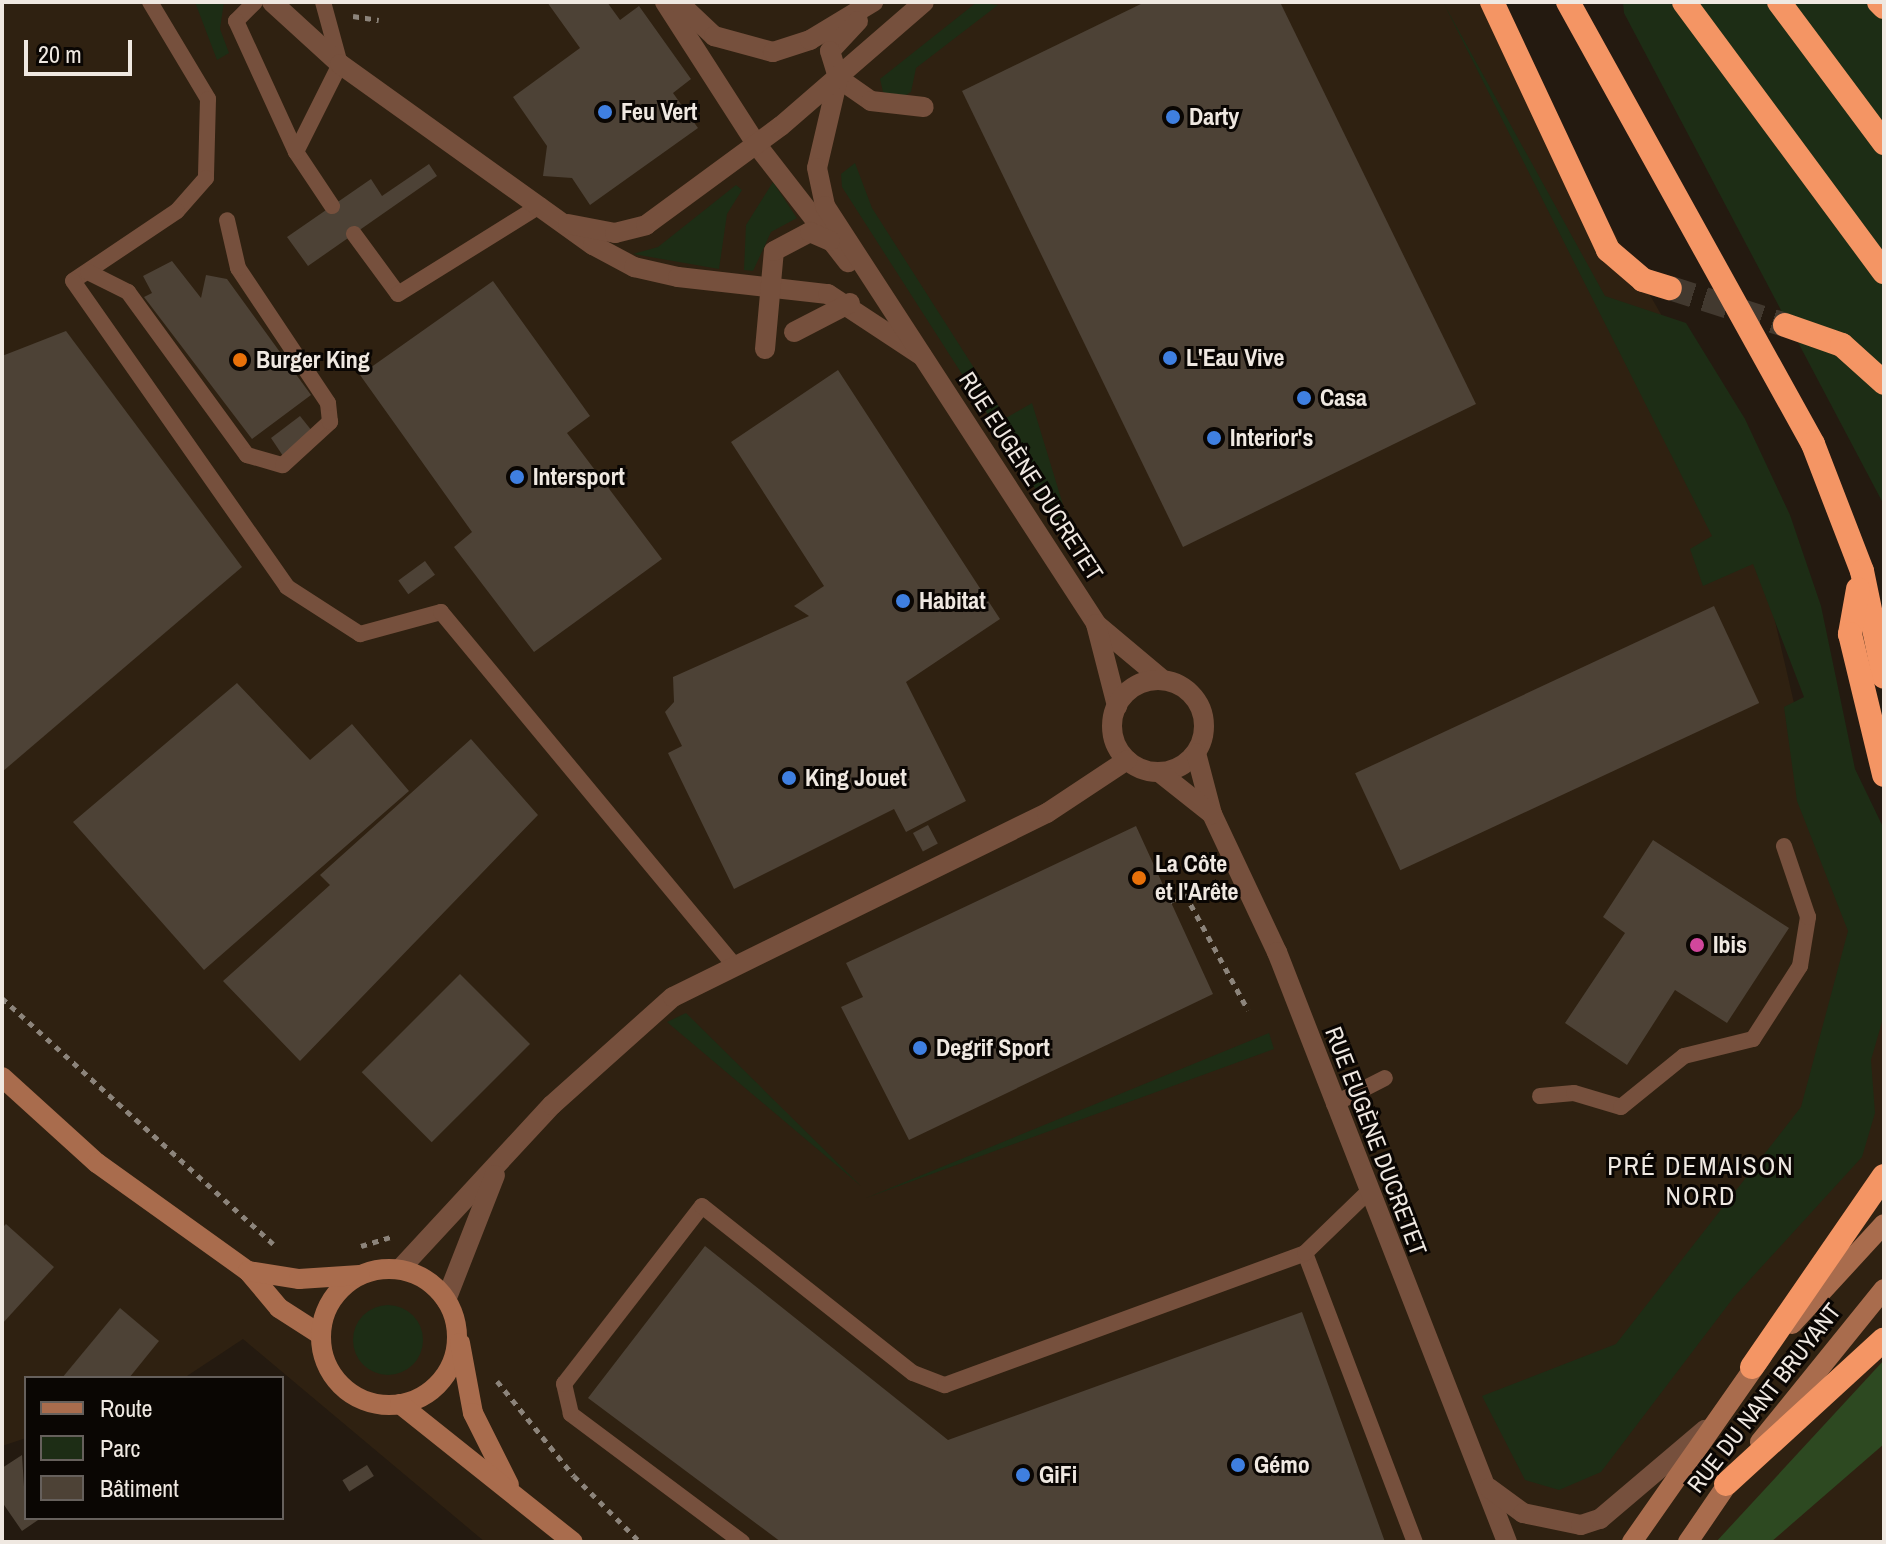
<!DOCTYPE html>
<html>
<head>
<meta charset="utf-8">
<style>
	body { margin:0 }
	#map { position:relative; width:1886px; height:1544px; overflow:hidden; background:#241a10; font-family:"Archivo Narrow",sans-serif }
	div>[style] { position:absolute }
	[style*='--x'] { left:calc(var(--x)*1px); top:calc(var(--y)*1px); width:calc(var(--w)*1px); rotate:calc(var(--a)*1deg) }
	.built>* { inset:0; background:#2f2111 }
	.green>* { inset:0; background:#1d2d15 }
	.round { border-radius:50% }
	.forest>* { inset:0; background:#2d4921 }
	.building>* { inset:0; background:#4d4236; transform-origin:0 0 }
	.highway-tunnel>* { height:24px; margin-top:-12px; transform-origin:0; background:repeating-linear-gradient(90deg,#42392f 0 24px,transparent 0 36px) }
	.path>* { height:5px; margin-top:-2.5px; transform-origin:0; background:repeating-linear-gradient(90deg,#8c847b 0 6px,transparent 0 12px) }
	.lane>* { height:16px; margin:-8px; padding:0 8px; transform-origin:8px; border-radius:8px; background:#76503d }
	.street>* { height:20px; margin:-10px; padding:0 10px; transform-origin:10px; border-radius:10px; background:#76503d }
	.street>.ring { margin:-10px; padding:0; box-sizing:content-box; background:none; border:20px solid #76503d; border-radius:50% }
	.secondary>* { height:20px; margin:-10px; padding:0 10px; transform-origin:10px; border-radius:10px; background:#a96c4d }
	.secondary>.ring { margin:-10px; padding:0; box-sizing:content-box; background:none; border:20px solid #a96c4d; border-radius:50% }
	.highway>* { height:24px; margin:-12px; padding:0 12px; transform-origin:12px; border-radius:12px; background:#f49564 }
	.dots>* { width:22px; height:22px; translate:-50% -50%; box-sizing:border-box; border:4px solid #0a0603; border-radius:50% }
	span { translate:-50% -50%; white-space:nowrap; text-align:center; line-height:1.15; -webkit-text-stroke:6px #0a0603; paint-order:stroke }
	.poi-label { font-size:24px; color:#efe8e1; font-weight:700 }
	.left { translate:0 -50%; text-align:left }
	.street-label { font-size:24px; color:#efe8e1 }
	.neighbourhood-label { font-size:26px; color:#efe8e1; letter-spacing:2px }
	.frame { position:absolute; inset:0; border:4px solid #efe8e1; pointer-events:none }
	.legend { position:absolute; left:24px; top:1376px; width:260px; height:144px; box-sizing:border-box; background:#0a0603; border:2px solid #66605c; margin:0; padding:10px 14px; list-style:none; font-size:24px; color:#efe8e1 }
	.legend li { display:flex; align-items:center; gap:16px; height:40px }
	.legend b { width:40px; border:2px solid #66605c }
	.scale { position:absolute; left:24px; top:40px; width:108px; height:36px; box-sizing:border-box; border:4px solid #efe8e1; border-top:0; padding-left:10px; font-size:24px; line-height:28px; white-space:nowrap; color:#efe8e1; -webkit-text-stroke:6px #0a0603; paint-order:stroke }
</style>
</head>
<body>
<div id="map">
	<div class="built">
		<div style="clip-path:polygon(2px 2px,1482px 2px,1733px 440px,1813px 785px,1884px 918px,1884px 1542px,485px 1542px,243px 1339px,184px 1378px,26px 1378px,26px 1438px,2px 1446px)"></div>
	</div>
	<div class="green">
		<div style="clip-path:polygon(195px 2px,224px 2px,220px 29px,229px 53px,217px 60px)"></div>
		<div style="clip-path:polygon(977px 2px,998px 5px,916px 68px,911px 92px,898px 100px,883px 92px,880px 79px)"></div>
		<div style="clip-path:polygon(1443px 2px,1605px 296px,1686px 323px,1745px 419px,1790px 515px,1821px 606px,1855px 769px,1884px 829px,1884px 1015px,1871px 1060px,1875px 1113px,1862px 1157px,1734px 1297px,1601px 1472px,1559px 1490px,1525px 1480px,1482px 1396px,1616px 1344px,1801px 1107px,1848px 931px,1797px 801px,1784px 707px,1804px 697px,1753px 564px,1703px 586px,1690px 549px,1712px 536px)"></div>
		<div style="clip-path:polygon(1623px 2px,1884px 2px,1884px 505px,1624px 13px)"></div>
		<div style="clip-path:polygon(855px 163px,872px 208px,1006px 418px,1032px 403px,1067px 518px,1058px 524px,842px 187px,841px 174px)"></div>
		<div style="clip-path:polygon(773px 182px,797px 218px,771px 232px,753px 271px,744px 270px,746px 225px)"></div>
		<div style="clip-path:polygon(736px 185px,742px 190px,727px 214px,719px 269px,633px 254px,658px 247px)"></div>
		<div style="clip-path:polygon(686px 1013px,861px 1186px,667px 1022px)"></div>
		<div style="clip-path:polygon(1269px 1033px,1274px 1049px,866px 1198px)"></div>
		<div class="round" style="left:353px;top:1305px;width:70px;height:70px"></div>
	</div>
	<div class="forest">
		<div style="clip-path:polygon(1884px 1360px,1884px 1444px,1771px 1542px,1716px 1542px)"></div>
	</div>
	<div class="building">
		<div style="clip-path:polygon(547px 2px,607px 2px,620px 20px,639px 6px,691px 79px,673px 93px,698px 128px,590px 205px,572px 178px,543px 176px,547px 146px,513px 97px,580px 48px)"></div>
		<div style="clip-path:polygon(1145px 2px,1280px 2px,1476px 404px,1183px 547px,962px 91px)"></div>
		<div style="clip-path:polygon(429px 164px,437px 176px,308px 266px,287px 237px,371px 179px,382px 196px)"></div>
		<div style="clip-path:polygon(172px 261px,201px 298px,206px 275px,227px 279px,311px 395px,252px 439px,144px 297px,152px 293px,143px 276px)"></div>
		<div style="clip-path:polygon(493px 281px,590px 416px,567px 433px,662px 559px,534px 652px,454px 547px,472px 532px,360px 375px)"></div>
		<div style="clip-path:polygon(66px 331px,242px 567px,2px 772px,2px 356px)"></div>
		<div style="clip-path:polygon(838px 370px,1000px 619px,906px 682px,966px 801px,906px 832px,894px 809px,734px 889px,668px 753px,682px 746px,665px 712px,674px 702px,673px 677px,809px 616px,794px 606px,824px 586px,731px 442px)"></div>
		<div style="clip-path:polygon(300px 416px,312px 431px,285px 459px,271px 438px)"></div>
		<div style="left:425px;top:561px;width:17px;height:33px;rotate:54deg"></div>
		<div style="left:1714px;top:606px;width:107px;height:396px;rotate:65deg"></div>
		<div style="clip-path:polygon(237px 683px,310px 760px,352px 724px,409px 791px,204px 970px,73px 822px)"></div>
		<div style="clip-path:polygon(471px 739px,538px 815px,300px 1061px,223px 981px,330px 885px,320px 875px)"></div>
		<div style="left:928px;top:825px;width:21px;height:17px;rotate:62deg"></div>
		<div style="clip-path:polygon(1136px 826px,1213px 994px,909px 1140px,841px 1007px,863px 997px,846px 963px)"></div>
		<div style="clip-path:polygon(1653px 840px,1789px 928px,1727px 1023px,1675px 990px,1627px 1065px,1565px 1023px,1625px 933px,1603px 917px)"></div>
		<div style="left:460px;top:974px;width:99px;height:139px;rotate:45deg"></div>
		<div style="clip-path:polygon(6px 1224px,54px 1267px,2px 1324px,2px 1228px)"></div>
		<div style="clip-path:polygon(705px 1246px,948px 1440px,1302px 1312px,1385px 1542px,781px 1542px,588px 1398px)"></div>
		<div style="clip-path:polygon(120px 1308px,159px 1341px,129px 1378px,62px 1378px)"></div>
		<div style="clip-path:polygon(22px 1455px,26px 1518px,41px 1518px,22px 1531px,2px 1502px,2px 1468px)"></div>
		<div style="left:367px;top:1465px;width:13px;height:29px;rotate:58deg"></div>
	</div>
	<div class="highway-tunnel">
		<div style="--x:1670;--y:288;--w:121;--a:17.8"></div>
	</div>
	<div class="path">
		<div style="--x:353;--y:16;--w:26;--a:9"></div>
		<div style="--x:1170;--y:901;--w:17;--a:-25"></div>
		<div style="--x:1185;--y:894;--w:132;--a:61.5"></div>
		<div style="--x:2;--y:998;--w:366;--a:42.2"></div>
		<div style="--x:361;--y:1246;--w:34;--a:-17"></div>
		<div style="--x:497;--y:1381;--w:122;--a:51"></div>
		<div style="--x:574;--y:1476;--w:93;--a:45"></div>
	</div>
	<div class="lane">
		<div style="--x:150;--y:2;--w:113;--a:59.1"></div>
		<div style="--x:208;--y:99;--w:79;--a:91.5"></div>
		<div style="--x:206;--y:178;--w:44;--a:131.3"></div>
		<div style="--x:177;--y:211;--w:125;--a:146.1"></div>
		<div style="--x:73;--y:281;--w:373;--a:55"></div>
		<div style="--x:287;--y:587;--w:87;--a:32.8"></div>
		<div style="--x:360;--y:634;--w:84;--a:-15.2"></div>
		<div style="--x:441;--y:612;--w:456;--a:50.3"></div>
		<div style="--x:255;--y:2;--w:27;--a:135"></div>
		<div style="--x:236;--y:21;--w:144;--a:65.4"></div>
		<div style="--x:296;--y:152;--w:65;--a:56.3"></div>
		<div style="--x:296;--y:152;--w:98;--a:-63.4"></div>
		<div style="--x:340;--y:64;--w:64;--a:-105.3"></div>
		<div style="--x:354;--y:234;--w:74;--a:53.7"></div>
		<div style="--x:398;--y:294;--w:168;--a:-31.9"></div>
		<div style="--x:88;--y:272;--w:45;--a:26.6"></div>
		<div style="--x:128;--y:292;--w:202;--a:53.9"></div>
		<div style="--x:247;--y:455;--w:37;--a:16"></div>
		<div style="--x:283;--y:465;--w:64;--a:-42.5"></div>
		<div style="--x:330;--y:422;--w:19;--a:-96"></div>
		<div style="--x:328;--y:403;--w:162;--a:-123.7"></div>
		<div style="--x:238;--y:268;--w:49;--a:-102.9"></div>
		<div style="--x:1540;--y:1096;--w:34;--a:-5"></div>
		<div style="--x:1574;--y:1093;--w:49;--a:16.6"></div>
		<div style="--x:1621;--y:1107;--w:81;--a:-39"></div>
		<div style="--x:1684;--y:1056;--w:71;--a:-13.8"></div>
		<div style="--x:1753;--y:1039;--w:87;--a:-57.2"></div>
		<div style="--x:1800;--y:966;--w:50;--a:-80.7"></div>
		<div style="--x:1808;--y:917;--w:75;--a:-108.7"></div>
		<div style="--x:1334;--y:1104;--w:57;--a:-27"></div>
		<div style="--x:1305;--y:1253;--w:309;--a:69.2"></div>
		<div style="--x:742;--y:1542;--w:214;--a:-143.2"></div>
		<div style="--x:571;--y:1414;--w:31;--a:-103"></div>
		<div style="--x:564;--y:1384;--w:225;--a:-52.2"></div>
		<div style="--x:702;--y:1206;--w:269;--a:38.4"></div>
		<div style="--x:913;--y:1373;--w:34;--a:21"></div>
		<div style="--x:945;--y:1385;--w:383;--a:-20.1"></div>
		<div style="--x:1305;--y:1253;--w:86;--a:-44.1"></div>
	</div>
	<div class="street">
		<div style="--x:272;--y:2;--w:92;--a:42.4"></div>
		<div style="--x:340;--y:64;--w:311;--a:35.6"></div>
		<div style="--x:593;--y:245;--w:47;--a:28.2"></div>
		<div style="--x:634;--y:267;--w:45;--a:12.8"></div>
		<div style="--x:678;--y:277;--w:151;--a:6.5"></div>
		<div style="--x:828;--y:294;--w:113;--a:33.4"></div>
		<div style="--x:665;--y:2;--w:169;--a:57.3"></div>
		<div style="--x:756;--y:144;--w:150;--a:52.1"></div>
		<div style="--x:678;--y:2;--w:50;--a:43.4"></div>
		<div style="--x:714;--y:36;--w:61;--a:15.2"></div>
		<div style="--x:773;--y:52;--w:39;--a:-18"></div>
		<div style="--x:810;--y:40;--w:74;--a:-31.1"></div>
		<div style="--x:858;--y:21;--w:41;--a:133"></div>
		<div style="--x:830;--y:51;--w:28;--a:73"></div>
		<div style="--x:838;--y:78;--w:40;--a:34.9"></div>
		<div style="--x:871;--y:101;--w:53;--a:6.5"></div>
		<div style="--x:838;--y:78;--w:92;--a:103.1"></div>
		<div style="--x:817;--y:168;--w:39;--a:78"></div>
		<div style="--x:825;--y:206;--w:498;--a:57"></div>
		<div style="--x:1096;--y:624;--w:87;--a:39.9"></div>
		<div style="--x:568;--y:224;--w:48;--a:10.8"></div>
		<div style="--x:615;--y:233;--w:32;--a:-14"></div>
		<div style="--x:646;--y:225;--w:167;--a:-36.3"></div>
		<div style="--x:781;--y:126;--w:189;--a:-40.9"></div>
		<div style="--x:794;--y:332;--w:63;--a:-27.4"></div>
		<div style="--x:765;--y:349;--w:98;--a:-84.8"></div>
		<div style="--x:774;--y:251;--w:41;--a:-27.8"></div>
		<div style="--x:810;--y:232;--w:22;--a:24"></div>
		<div style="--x:1096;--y:624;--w:85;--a:75.6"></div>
		<div class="ring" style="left:1112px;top:680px;width:72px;height:72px"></div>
		<div style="--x:1196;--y:753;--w:63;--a:75.3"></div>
		<div style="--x:1212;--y:814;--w:153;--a:64.8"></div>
		<div style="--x:1277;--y:952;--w:633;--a:68.7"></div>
		<div style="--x:1159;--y:772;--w:68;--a:38.4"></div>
		<div style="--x:400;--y:1269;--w:224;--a:-47.2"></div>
		<div style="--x:552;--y:1105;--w:162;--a:-41.8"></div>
		<div style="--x:673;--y:997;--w:417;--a:-26.2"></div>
		<div style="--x:1047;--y:813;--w:96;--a:-33.5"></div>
		<div style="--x:446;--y:1300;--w:134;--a:-68.6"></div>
		<div style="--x:1489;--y:1488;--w:42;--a:36.3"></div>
		<div style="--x:1523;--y:1513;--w:59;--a:11.7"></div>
		<div style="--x:1581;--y:1525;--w:20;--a:-18"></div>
		<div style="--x:1600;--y:1519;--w:138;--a:-40.3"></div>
	</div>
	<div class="secondary">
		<div style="--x:2;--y:1077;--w:128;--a:42.2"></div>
		<div style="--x:97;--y:1163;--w:186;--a:35.6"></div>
		<div style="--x:248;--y:1271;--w:48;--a:50"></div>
		<div style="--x:279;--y:1308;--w:50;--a:32.7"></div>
		<div class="ring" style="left:321px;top:1269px;width:116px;height:116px"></div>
		<div style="--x:248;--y:1271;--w:52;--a:8.9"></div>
		<div style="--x:299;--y:1279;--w:61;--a:-3.8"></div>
		<div style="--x:1792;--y:1324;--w:136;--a:-47.4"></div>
		<div style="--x:460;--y:1343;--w:71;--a:79.5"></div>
		<div style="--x:473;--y:1413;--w:80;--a:63.4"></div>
		<div style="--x:400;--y:1404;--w:221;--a:38.6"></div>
		<div style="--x:1760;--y:1442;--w:197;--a:-51"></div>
		<div style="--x:1632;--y:1542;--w:227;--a:-55"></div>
		<div style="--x:1688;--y:1542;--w:83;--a:-55.7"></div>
	</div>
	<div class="highway">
		<div style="--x:1492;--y:2;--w:274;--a:64.9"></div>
		<div style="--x:1608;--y:250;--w:46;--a:40.6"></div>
		<div style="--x:1643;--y:280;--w:28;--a:17"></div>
		<div style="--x:1568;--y:2;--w:505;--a:61"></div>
		<div style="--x:1813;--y:444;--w:136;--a:68.9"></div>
		<div style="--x:1862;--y:571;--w:108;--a:78.3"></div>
		<div style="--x:1684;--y:2;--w:336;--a:53.5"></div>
		<div style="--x:1779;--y:2;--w:176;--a:53.3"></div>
		<div style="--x:1879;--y:2;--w:7;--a:45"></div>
		<div style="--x:1785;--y:325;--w:60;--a:19.3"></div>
		<div style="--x:1842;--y:345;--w:57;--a:42.1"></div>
		<div style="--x:1858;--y:589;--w:46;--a:100.1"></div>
		<div style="--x:1850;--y:634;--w:145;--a:76.4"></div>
		<div style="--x:1752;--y:1367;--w:232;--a:-55.4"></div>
		<div style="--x:1726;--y:1484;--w:214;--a:-42.5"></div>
	</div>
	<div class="dots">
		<div style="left:605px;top:112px;background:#3f7fe0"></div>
		<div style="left:1173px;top:117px;background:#3f7fe0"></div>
		<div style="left:1170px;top:358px;background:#3f7fe0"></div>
		<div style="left:240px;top:360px;background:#e8710a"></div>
		<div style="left:1304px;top:398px;background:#3f7fe0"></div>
		<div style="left:1214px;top:438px;background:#3f7fe0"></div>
		<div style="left:517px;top:477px;background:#3f7fe0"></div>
		<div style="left:903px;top:601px;background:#3f7fe0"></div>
		<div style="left:789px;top:778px;background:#3f7fe0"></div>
		<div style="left:1139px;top:878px;background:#e8710a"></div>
		<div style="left:1697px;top:945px;background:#d1479c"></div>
		<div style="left:920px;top:1048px;background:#3f7fe0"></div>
		<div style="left:1238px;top:1465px;background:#3f7fe0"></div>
		<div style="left:1023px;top:1475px;background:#3f7fe0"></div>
	</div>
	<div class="poi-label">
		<span class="left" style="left:621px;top:112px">Feu Vert</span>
		<span class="left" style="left:1189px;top:117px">Darty</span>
		<span class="left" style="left:1186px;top:358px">L'Eau Vive</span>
		<span class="left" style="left:256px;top:360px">Burger King</span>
		<span class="left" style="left:1320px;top:398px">Casa</span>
		<span class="left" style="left:1230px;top:438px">Interior's</span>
		<span class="left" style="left:533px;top:477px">Intersport</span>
		<span class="left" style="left:919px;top:601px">Habitat</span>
		<span class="left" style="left:805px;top:778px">King Jouet</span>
		<span class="left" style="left:1155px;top:878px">La Côte<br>et l'Arête</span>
		<span class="left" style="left:1713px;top:945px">Ibis</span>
		<span class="left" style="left:936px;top:1048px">Degrif Sport</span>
		<span class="left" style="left:1254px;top:1465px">Gémo</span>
		<span class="left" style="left:1039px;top:1475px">GiFi</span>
	</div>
	<div class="street-label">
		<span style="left:1031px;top:476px;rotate:57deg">RUE EUGÈNE DUCRETET</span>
		<span style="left:1376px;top:1141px;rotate:69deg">RUE EUGÈNE DUCRETET</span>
		<span style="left:1764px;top:1398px;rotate:-52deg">RUE DU NANT BRUYANT</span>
	</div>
	<div class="neighbourhood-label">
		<span style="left:1701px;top:1181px">PRÉ DEMAISON<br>NORD</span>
	</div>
	<div class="frame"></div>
	<ul class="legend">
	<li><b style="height:10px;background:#a96c4d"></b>Route</li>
	<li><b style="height:22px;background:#1d2d15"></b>Parc</li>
	<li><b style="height:22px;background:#4d4236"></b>Bâtiment</li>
	</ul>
	<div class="scale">20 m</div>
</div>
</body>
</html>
